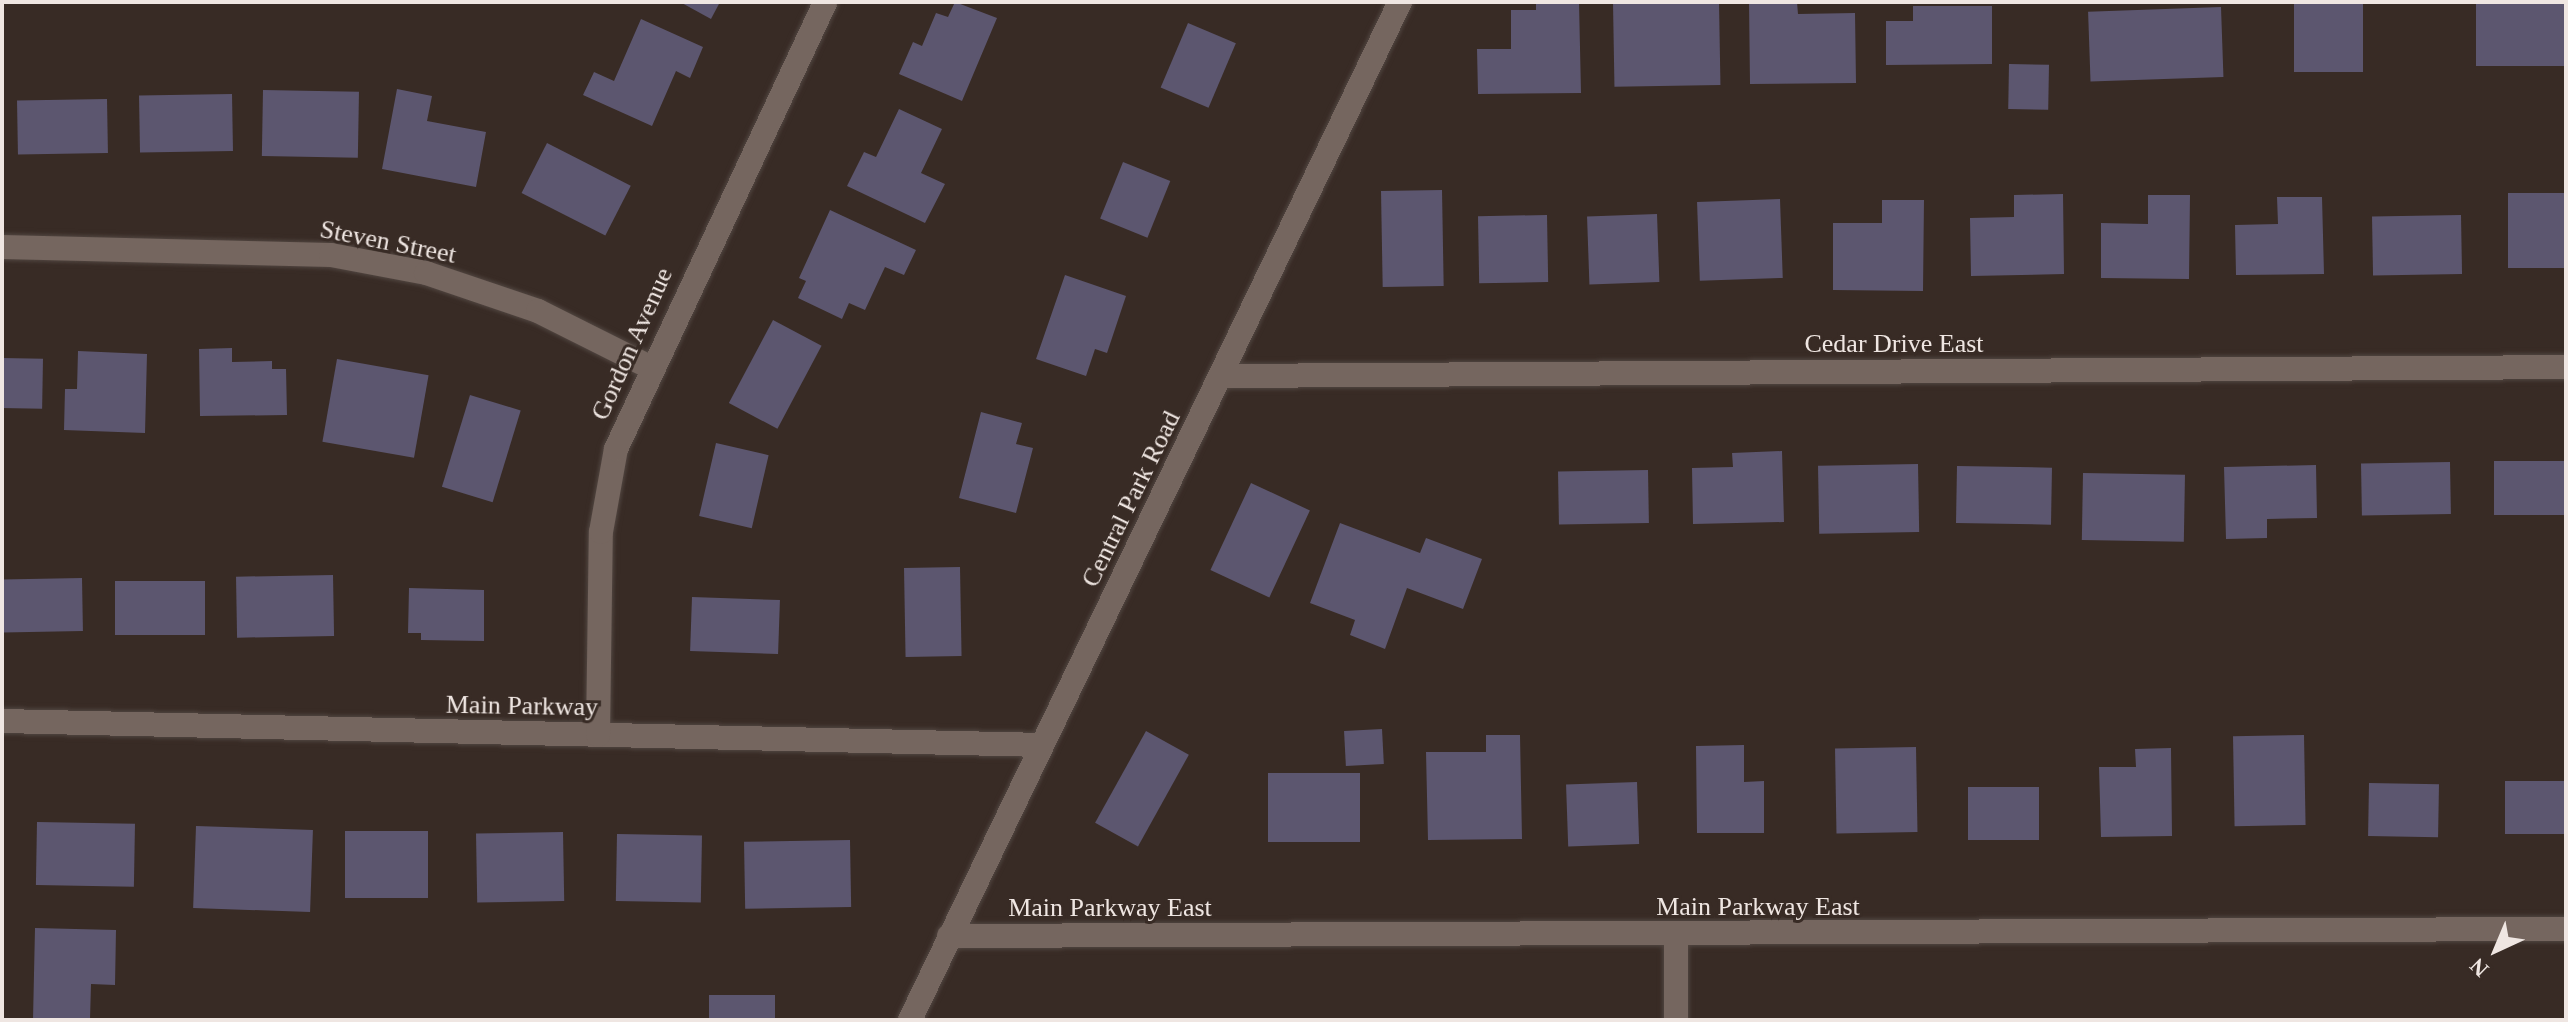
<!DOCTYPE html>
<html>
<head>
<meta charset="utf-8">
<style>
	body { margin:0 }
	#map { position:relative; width:2568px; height:1022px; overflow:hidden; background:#382b25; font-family:Georgia,serif }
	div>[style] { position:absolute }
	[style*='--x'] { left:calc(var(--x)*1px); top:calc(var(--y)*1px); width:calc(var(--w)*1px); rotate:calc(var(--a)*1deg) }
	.building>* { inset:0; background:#5c566f; transform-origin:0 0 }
	.roads { filter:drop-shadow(0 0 2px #514641) drop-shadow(0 0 2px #514641) }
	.minor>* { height:24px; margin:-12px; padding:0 12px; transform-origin:12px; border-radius:12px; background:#75665f }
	span { translate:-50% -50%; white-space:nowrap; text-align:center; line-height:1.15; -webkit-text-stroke:6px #382b25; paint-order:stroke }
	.street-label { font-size:26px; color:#efe6e2 }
	.frame { position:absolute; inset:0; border:4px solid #efe6e2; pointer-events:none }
	.north { position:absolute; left:2456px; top:910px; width:80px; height:80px; -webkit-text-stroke:6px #382b25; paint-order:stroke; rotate:224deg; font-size:22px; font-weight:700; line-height:32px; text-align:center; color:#efe6e2 }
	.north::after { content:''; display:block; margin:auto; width:28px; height:36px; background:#efe6e2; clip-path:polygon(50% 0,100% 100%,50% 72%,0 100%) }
</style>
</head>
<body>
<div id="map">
	<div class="building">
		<div style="clip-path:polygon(680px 2px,720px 2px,711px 19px)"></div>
		<div style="clip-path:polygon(955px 2px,997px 18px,962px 101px,899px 74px,913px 42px,922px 46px,936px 13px,948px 17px)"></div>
		<div style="clip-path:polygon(1536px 2px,1579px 2px,1581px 93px,1478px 94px,1477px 49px,1511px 49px,1511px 10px,1536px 10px)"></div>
		<div style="left:1719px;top:2px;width:83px;height:106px;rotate:89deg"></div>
		<div style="clip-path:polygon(1749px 2px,1797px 2px,1798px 14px,1855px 13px,1856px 83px,1750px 84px)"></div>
		<div style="left:2294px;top:2px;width:69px;height:70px"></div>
		<div style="left:2476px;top:2px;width:90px;height:64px"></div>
		<div style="clip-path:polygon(1913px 6px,1992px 6px,1992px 64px,1886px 65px,1886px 21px,1913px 21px)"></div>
		<div style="left:2221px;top:7px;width:70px;height:133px;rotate:88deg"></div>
		<div style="clip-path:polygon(641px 19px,703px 47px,690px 78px,676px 71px,652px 126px,583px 95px,594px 72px,614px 81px)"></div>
		<div style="left:1188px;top:23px;width:52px;height:70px;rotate:23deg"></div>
		<div style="left:2009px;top:64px;width:40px;height:45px;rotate:1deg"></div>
		<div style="clip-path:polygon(397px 89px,432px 96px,427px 121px,486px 132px,476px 187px,382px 169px)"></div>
		<div style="left:263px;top:90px;width:96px;height:66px;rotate:1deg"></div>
		<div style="left:232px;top:94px;width:57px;height:93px;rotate:89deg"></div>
		<div style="left:107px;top:99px;width:54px;height:90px;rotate:89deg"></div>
		<div style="clip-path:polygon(899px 109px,942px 129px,921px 173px,945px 184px,925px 223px,847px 186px,864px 152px,876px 157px)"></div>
		<div style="left:547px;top:143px;width:94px;height:56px;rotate:27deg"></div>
		<div style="left:1123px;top:162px;width:51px;height:61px;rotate:22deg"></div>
		<div style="left:1442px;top:190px;width:96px;height:61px;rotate:89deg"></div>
		<div style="left:2566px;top:193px;width:75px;height:58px;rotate:90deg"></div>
		<div style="clip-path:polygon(2063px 194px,2064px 274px,1971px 276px,1970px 218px,2014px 217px,2014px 195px)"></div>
		<div style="clip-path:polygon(2148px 195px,2190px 195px,2189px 279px,2101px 278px,2101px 223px,2148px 224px)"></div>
		<div style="clip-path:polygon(2277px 197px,2322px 197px,2324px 274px,2236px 275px,2235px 225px,2278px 224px)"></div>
		<div style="left:1780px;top:199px;width:79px;height:83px;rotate:88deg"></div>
		<div style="clip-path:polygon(1882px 200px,1924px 200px,1923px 291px,1833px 290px,1833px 223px,1882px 223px)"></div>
		<div style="clip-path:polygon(830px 210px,916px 250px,904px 275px,885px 267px,865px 310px,849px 303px,842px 319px,798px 298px,806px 281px,799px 278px)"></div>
		<div style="left:1657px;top:214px;width:68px;height:70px;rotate:88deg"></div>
		<div style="left:1547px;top:215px;width:67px;height:69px;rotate:89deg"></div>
		<div style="left:2461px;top:215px;width:59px;height:89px;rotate:89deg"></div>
		<div style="clip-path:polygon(1065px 275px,1126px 296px,1107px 353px,1095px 349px,1086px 376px,1036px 359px)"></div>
		<div style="left:773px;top:320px;width:55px;height:94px;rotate:28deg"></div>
		<div style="clip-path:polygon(232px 348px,232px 362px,272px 361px,272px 369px,286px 369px,287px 415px,200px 416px,199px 349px)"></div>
		<div style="clip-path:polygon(78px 351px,147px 354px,145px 433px,64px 430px,65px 389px,77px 389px)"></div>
		<div style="left:2px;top:358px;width:41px;height:50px;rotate:1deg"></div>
		<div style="left:337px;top:359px;width:93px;height:84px;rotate:10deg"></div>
		<div style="left:470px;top:395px;width:53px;height:96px;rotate:17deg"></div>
		<div style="clip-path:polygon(981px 412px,1022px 423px,1016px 444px,1033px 448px,1016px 513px,959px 498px)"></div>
		<div style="left:716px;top:443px;width:54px;height:75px;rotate:13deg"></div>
		<div style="clip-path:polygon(1782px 451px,1784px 522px,1693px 524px,1692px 468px,1733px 467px,1732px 453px)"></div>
		<div style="left:2566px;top:461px;width:54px;height:72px;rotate:90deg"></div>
		<div style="left:2450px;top:462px;width:52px;height:89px;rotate:89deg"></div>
		<div style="left:1918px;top:464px;width:68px;height:100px;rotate:89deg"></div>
		<div style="clip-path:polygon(2316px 465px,2317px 518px,2267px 519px,2267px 538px,2226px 539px,2224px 467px)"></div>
		<div style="left:1957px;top:466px;width:95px;height:57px;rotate:1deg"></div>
		<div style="left:1648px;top:470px;width:53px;height:90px;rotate:89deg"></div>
		<div style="left:2083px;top:473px;width:102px;height:67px;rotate:1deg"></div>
		<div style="left:1251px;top:483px;width:65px;height:96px;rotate:25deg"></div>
		<div style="clip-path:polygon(1340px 523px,1420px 553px,1426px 538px,1482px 559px,1463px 609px,1407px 588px,1385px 649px,1350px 635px,1355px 620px,1310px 603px)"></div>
		<div style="left:960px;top:567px;width:89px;height:56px;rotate:89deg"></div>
		<div style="left:333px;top:575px;width:61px;height:97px;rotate:89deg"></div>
		<div style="left:82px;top:578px;width:53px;height:80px;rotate:89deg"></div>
		<div style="left:115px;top:581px;width:90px;height:54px"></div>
		<div style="clip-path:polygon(409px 588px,484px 590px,484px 641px,421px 640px,421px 633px,408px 633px)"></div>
		<div style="left:692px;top:597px;width:88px;height:54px;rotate:2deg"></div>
		<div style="left:1382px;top:729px;width:35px;height:38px;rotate:87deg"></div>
		<div style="left:1146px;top:731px;width:49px;height:105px;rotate:29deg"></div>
		<div style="clip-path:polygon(1486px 735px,1520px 735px,1522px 839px,1428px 840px,1426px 752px,1486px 752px)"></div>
		<div style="left:2304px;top:735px;width:90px;height:71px;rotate:89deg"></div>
		<div style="clip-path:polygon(1744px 745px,1744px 782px,1764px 781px,1764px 833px,1697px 833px,1696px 746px)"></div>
		<div style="left:1916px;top:747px;width:85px;height:81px;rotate:89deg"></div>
		<div style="clip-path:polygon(2171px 748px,2172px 836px,2101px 837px,2099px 767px,2136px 767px,2135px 749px)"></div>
		<div style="left:1268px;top:773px;width:92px;height:69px"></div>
		<div style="left:2566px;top:781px;width:53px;height:61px;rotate:90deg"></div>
		<div style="left:1637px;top:782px;width:62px;height:71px;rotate:88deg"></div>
		<div style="left:2369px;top:783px;width:70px;height:53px;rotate:1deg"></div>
		<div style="left:2039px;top:787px;width:53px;height:71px;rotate:90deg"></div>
		<div style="left:37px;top:822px;width:98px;height:63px;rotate:1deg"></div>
		<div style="left:196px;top:826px;width:117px;height:82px;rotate:2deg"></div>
		<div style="left:428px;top:831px;width:67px;height:83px;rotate:90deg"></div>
		<div style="left:563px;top:832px;width:69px;height:87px;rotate:89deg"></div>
		<div style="left:617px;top:834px;width:85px;height:67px;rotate:1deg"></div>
		<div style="left:850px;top:840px;width:67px;height:106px;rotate:89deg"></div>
		<div style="clip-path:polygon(35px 928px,116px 930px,115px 985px,91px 984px,90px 1020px,33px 1020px)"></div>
		<div style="left:709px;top:995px;width:66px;height:25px"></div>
	</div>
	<div class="roads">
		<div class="minor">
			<div style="--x:2;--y:247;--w:329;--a:1.4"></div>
			<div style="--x:331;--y:255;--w:97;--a:10.7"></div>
			<div style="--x:426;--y:273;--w:118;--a:18.7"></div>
			<div style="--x:538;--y:311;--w:125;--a:26.6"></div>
			<div style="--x:1223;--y:376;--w:1343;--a:-0.38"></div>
			<div style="--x:2;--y:721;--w:1039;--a:1.32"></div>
			<div style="--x:598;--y:735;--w:203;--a:-89.2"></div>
			<div style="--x:601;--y:532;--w:84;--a:-79.8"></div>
			<div style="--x:616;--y:449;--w:493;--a:-64.9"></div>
			<div style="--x:1676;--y:935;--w:85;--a:90"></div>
			<div style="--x:949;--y:936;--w:1617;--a:-0.25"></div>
			<div style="--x:910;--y:1020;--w:1130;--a:-64.3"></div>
		</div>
	</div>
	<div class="street-label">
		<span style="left:388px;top:242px;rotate:11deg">Steven Street</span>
		<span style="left:632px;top:344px;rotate:-66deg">Gordon Avenue</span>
		<span style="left:1894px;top:344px">Cedar Drive East</span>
		<span style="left:1131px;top:499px;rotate:-64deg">Central Park Road</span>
		<span style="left:522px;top:706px;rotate:1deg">Main Parkway</span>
		<span style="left:1758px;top:907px">Main Parkway East</span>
		<span style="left:1110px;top:908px">Main Parkway East</span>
	</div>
	<div class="frame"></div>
	<div class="north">N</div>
</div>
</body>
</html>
